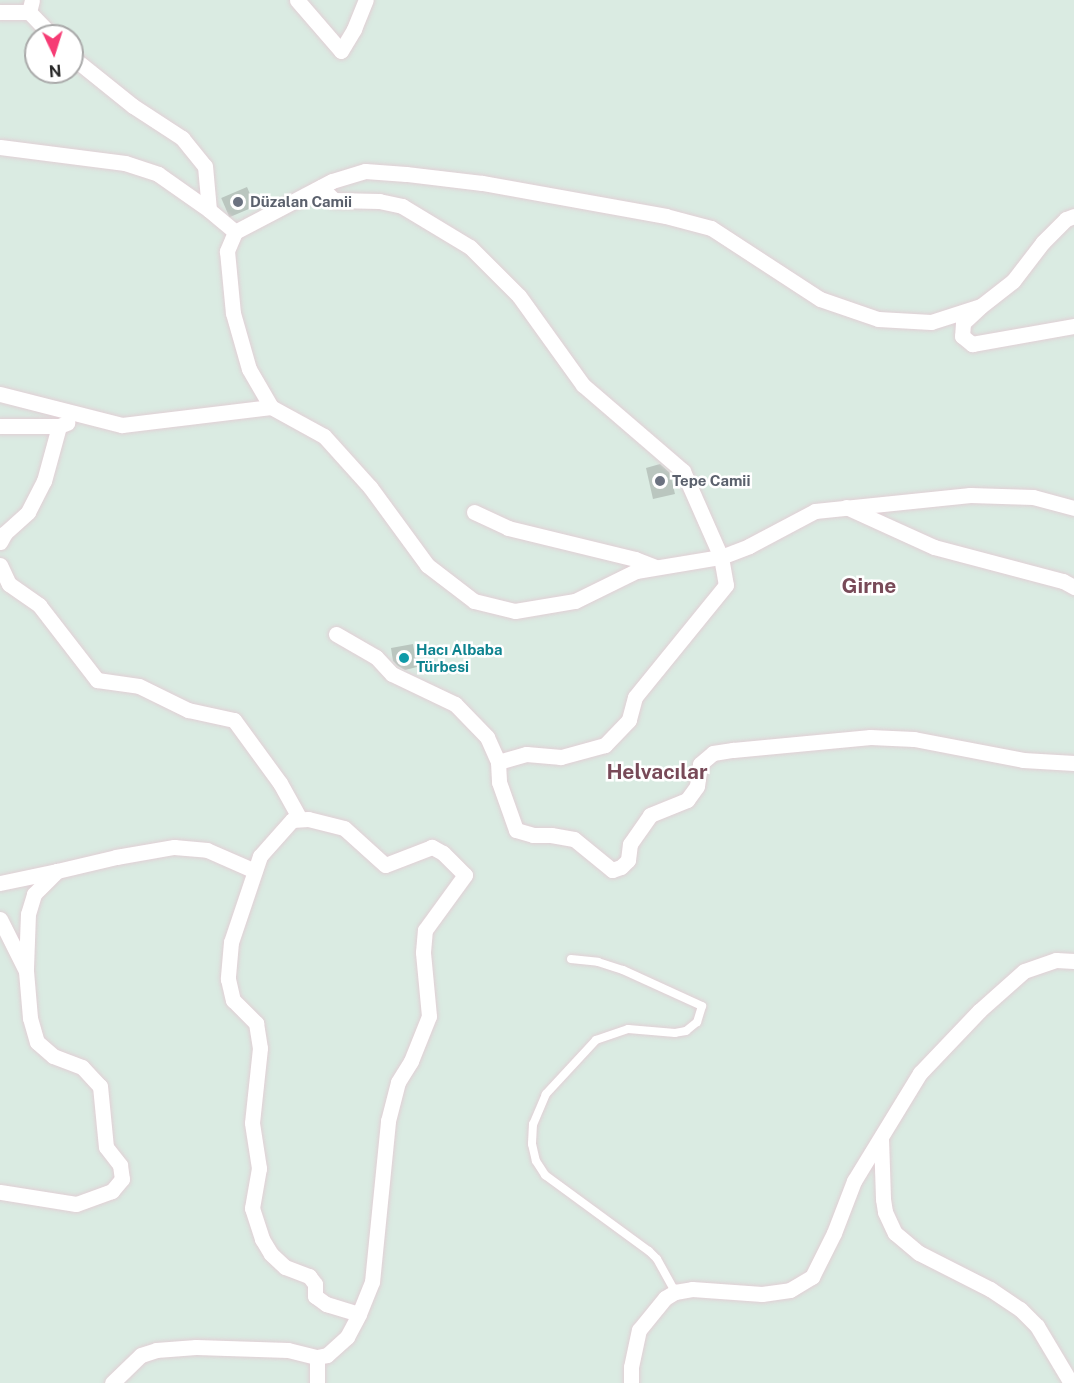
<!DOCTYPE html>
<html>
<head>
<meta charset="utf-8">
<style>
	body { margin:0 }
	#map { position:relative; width:1074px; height:1383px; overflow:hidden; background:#daebe2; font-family:"Public Sans",sans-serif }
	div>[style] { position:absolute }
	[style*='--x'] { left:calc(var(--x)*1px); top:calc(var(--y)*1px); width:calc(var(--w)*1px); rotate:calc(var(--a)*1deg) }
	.building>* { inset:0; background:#bac6bf; transform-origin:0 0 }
	.roads { filter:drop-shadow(0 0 2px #e1cfd5) drop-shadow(0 0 2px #e1cfd5) }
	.service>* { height:8px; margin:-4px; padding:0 4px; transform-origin:4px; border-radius:4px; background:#fff }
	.minor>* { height:15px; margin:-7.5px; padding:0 7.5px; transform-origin:7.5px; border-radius:7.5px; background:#fff }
	.dots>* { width:16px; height:16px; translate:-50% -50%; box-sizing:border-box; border:3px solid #fff; border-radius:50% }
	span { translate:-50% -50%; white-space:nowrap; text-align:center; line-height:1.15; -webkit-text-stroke:5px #fff; paint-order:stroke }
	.worship-label { font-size:15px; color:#5b616d; font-weight:700 }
	.left { translate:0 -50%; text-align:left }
	.culture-label { font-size:15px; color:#0d838f; font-weight:700 }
	.district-label { font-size:21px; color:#784a58; font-weight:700 }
	.north { position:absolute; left:24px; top:24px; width:60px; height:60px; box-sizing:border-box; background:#fff; border:2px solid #a9a9a9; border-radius:50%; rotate:176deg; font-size:16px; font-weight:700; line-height:24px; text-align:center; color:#282828 }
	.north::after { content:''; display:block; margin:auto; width:21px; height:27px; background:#f63b74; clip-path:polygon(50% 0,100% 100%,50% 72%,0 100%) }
</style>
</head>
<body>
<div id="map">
	<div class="building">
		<div style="left:247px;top:187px;width:21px;height:28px;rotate:67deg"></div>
		<div style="clip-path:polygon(660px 464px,670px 473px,675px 494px,653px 499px,646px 468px)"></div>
		<div style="clip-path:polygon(413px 644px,417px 667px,405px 670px,398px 666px,393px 661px,391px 648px)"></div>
	</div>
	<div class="roads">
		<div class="service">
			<div style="--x:571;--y:959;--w:27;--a:6"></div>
			<div style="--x:598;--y:962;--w:26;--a:18"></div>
			<div style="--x:623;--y:970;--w:87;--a:24.5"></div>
			<div style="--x:702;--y:1006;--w:17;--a:107"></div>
			<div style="--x:697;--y:1022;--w:14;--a:141"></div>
			<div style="--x:686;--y:1031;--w:11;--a:170"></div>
			<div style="--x:675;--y:1033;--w:47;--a:-175.1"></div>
			<div style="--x:628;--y:1029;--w:34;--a:161"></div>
			<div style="--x:596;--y:1040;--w:74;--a:132.8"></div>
			<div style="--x:546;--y:1094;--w:33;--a:113"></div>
			<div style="--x:533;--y:1124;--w:20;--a:93"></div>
			<div style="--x:532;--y:1144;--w:17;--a:77"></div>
			<div style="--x:536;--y:1161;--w:17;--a:57"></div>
			<div style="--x:545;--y:1175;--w:129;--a:36.2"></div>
			<div style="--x:649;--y:1251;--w:11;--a:45"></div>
			<div style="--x:657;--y:1259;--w:38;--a:61"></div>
		</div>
		<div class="minor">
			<div style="--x:32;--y:0;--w:12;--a:104"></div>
			<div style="--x:29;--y:12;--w:33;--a:46"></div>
			<div style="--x:297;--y:0;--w:67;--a:49.2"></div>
			<div style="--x:341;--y:51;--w:26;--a:-59"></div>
			<div style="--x:354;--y:29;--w:31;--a:-68"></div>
			<div style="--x:0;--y:12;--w:29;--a:0"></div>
			<div style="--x:72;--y:57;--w:78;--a:38.8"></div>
			<div style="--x:133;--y:106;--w:59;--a:33.1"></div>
			<div style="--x:182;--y:138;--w:36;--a:51"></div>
			<div style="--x:205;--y:166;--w:44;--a:84.8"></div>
			<div style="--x:209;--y:210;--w:34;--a:40"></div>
			<div style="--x:0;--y:147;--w:126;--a:7.3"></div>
			<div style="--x:125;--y:163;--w:35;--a:18"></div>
			<div style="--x:158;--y:174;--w:62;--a:35.2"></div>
			<div style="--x:321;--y:187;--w:18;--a:45"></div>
			<div style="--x:334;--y:200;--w:45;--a:1.3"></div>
			<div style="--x:379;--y:201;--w:24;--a:12"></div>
			<div style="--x:402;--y:206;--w:79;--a:31.1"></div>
			<div style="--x:470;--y:247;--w:69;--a:45"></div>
			<div style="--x:519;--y:296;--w:110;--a:54.3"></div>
			<div style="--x:583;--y:385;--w:132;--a:40.7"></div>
			<div style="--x:683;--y:471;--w:94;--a:66.2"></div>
			<div style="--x:721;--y:557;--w:28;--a:80"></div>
			<div style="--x:726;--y:585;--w:144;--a:129.1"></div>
			<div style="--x:635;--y:697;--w:24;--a:105"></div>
			<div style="--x:629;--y:720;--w:35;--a:134"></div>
			<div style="--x:605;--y:745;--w:46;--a:164.7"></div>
			<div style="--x:561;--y:757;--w:35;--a:-175"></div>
			<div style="--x:526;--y:754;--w:29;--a:164"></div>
			<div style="--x:498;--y:762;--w:20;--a:87"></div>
			<div style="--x:499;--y:782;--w:51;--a:70.5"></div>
			<div style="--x:516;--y:830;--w:18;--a:16"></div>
			<div style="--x:533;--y:835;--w:18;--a:0"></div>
			<div style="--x:551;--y:835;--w:23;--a:10"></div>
			<div style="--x:574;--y:839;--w:49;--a:39.2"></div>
			<div style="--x:612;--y:870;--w:9;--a:-18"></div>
			<div style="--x:621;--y:867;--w:10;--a:-45"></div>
			<div style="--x:628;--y:860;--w:16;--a:-83"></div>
			<div style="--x:630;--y:844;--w:35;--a:-55"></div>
			<div style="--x:650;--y:815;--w:40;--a:-22"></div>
			<div style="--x:687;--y:800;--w:17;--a:-54"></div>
			<div style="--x:697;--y:786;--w:22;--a:-82"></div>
			<div style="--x:700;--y:764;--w:17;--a:-40"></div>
			<div style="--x:713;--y:753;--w:20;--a:-9"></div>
			<div style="--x:733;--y:750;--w:138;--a:-5.4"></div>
			<div style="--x:870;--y:737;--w:44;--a:2.6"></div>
			<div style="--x:914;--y:739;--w:111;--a:10.9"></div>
			<div style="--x:1023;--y:760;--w:51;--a:3.4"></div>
			<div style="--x:1074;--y:216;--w:9;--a:159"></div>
			<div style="--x:1066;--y:219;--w:33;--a:135"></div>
			<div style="--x:1043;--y:242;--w:49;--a:127.6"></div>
			<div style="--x:1013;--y:281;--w:41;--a:142"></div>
			<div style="--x:981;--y:306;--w:52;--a:162.3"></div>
			<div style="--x:931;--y:322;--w:53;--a:-176.8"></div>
			<div style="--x:878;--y:319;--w:61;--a:-161"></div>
			<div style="--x:820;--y:299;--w:130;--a:-146.9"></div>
			<div style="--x:711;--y:228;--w:47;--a:-165.1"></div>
			<div style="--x:666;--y:216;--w:187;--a:-169.8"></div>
			<div style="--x:482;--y:183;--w:77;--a:-173.2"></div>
			<div style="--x:406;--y:174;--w:41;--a:-175.8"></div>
			<div style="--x:365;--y:171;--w:34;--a:163"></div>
			<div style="--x:332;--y:181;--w:110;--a:152.3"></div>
			<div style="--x:235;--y:232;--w:21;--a:113"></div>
			<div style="--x:227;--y:251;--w:62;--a:84.5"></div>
			<div style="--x:233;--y:313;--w:58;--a:74.1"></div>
			<div style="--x:249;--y:369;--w:44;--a:59.9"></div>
			<div style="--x:271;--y:407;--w:60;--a:28.7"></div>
			<div style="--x:324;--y:436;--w:69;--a:48"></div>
			<div style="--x:370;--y:487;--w:97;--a:53.8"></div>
			<div style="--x:427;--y:565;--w:59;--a:37.5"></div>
			<div style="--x:474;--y:601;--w:42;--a:13.7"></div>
			<div style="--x:515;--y:611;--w:61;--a:-9.5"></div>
			<div style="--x:575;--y:601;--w:68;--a:-26.2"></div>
			<div style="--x:636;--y:571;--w:86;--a:-9.4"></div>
			<div style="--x:721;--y:557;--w:30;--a:-21"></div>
			<div style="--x:749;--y:546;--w:75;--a:-27.9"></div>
			<div style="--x:815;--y:511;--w:156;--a:-5.9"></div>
			<div style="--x:970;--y:495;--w:63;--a:1.8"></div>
			<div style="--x:1033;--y:497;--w:42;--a:15"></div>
			<div style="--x:979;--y:308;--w:22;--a:137"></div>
			<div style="--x:963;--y:323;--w:13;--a:94"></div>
			<div style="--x:962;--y:336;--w:13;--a:39"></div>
			<div style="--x:972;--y:344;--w:104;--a:-10"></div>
			<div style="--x:0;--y:394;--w:126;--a:14.3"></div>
			<div style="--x:122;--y:425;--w:150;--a:-6.9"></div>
			<div style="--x:0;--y:426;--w:59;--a:0"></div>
			<div style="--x:59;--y:426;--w:9;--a:-21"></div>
			<div style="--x:846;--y:507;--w:97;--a:24.4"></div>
			<div style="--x:934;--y:547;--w:133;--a:14.8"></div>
			<div style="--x:1063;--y:581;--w:13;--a:29"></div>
			<div style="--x:474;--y:512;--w:38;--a:25"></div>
			<div style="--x:508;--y:528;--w:131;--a:13.7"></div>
			<div style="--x:635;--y:559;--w:22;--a:21"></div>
			<div style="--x:0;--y:542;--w:10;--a:-61"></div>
			<div style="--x:5;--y:533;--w:31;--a:-42"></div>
			<div style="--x:28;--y:512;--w:35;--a:-63"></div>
			<div style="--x:44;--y:481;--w:57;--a:-74.7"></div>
			<div style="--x:0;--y:565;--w:21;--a:65"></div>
			<div style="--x:9;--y:584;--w:37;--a:35"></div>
			<div style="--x:39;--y:605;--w:95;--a:52.3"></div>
			<div style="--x:97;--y:680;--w:42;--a:8.1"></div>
			<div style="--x:139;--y:686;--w:55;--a:26.1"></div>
			<div style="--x:188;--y:710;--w:47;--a:12.3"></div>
			<div style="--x:234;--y:720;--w:78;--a:53.9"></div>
			<div style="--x:280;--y:783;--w:41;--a:60.9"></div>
			<div style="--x:336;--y:634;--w:46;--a:29.9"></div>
			<div style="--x:376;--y:657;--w:23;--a:47"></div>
			<div style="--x:392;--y:674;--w:70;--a:25.5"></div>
			<div style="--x:455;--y:704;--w:46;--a:45.9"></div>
			<div style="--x:487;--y:737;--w:27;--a:66"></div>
			<div style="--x:0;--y:883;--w:58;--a:-11.9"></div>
			<div style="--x:0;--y:919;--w:58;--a:63.4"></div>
			<div style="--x:26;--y:971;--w:47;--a:85.1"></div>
			<div style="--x:30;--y:1018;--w:25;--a:74"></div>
			<div style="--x:37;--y:1042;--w:21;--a:41"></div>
			<div style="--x:53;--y:1056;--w:31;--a:21"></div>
			<div style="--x:82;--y:1067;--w:26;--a:47"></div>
			<div style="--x:100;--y:1086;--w:61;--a:84.4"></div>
			<div style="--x:106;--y:1147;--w:23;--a:52"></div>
			<div style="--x:120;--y:1165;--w:14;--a:82"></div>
			<div style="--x:122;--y:1179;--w:16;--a:130"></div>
			<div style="--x:112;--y:1191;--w:38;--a:160"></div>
			<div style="--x:76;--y:1204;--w:77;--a:-171"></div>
			<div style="--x:26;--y:968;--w:54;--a:-87.9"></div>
			<div style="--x:28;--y:914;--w:21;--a:-73"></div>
			<div style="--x:34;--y:894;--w:33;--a:-45"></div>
			<div style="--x:57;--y:871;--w:61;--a:-13.3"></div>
			<div style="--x:116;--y:857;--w:59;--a:-9.8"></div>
			<div style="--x:174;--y:847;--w:33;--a:5"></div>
			<div style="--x:207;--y:850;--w:52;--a:23.6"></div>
			<div style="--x:881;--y:1138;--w:61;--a:88.1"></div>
			<div style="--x:883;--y:1199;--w:13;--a:81"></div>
			<div style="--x:885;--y:1212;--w:23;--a:65"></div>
			<div style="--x:895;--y:1233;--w:31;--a:40"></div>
			<div style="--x:919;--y:1253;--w:80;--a:26.9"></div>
			<div style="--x:990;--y:1289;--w:36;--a:34"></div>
			<div style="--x:1020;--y:1309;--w:24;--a:45"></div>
			<div style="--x:1037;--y:1326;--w:66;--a:59.2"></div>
			<div style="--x:112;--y:1383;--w:40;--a:-44"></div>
			<div style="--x:141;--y:1355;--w:16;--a:-18"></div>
			<div style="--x:156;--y:1350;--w:40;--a:-4.3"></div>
			<div style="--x:196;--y:1347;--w:92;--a:1.9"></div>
			<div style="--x:288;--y:1350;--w:30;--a:14"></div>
			<div style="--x:317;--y:1357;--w:10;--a:-11"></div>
			<div style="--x:327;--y:1355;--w:27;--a:-42"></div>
			<div style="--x:347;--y:1337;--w:26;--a:-62"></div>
			<div style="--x:359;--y:1314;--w:35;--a:-68"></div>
			<div style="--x:372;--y:1282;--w:162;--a:-84.3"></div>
			<div style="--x:388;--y:1121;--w:40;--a:-75.6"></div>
			<div style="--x:398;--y:1082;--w:25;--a:-58"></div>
			<div style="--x:411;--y:1061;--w:48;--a:-68.2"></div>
			<div style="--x:429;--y:1016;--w:64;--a:-95.4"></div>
			<div style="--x:423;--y:952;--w:22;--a:-85"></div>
			<div style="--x:425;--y:930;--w:68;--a:-54"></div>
			<div style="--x:465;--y:875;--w:31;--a:-135"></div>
			<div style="--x:443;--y:853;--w:13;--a:-151"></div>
			<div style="--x:432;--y:847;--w:50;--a:159"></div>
			<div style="--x:385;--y:865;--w:55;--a:-137.9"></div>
			<div style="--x:344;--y:828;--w:37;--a:-166"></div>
			<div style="--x:308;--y:819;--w:16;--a:176"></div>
			<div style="--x:292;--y:820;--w:48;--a:131.6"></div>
			<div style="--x:260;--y:856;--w:91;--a:108.6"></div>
			<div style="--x:231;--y:942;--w:37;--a:95"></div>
			<div style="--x:228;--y:979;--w:22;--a:77"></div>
			<div style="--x:233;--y:1000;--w:33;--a:45"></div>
			<div style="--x:256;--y:1023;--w:25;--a:81"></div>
			<div style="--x:260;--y:1048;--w:75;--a:96.1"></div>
			<div style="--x:252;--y:1123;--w:46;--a:81.2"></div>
			<div style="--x:259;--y:1168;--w:41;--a:99.9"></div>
			<div style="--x:252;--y:1208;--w:33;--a:72"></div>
			<div style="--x:262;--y:1239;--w:17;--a:59"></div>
			<div style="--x:271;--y:1254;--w:19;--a:43"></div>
			<div style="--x:285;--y:1267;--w:26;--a:21"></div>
			<div style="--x:309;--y:1276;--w:10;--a:53"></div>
			<div style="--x:315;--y:1284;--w:12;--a:90"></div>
			<div style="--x:315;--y:1296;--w:14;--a:36"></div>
			<div style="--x:326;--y:1304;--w:34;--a:17"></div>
			<div style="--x:317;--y:1383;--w:26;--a:-90"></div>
			<div style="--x:631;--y:1383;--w:16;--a:-90"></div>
			<div style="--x:631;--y:1367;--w:38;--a:-78"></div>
			<div style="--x:639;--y:1330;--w:41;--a:-50.9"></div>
			<div style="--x:665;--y:1298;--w:12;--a:-31"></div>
			<div style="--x:675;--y:1292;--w:17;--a:-10"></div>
			<div style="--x:692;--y:1289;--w:70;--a:4.1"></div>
			<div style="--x:762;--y:1294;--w:28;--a:-8"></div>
			<div style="--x:790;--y:1290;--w:26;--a:-31"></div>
			<div style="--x:812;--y:1277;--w:49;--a:-63.4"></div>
			<div style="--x:834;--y:1233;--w:56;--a:-69"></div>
			<div style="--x:854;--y:1181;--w:127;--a:-58.6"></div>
			<div style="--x:920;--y:1073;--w:86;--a:-46.4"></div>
			<div style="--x:979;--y:1011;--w:60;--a:-41.6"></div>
			<div style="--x:1024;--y:971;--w:34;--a:-19"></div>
			<div style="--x:1056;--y:960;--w:18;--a:3"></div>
		</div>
	</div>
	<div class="dots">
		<div style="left:238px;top:202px;background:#6b7280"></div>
		<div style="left:660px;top:481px;background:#6b7280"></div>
		<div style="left:404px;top:658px;background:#0f9aa8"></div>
	</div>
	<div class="worship-label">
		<span class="left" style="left:250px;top:202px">Düzalan Camii</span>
		<span class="left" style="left:672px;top:481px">Tepe Camii</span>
	</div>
	<div class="culture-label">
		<span class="left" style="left:416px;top:658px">Hacı Albaba<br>Türbesi</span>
	</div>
	<div class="district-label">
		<span style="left:869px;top:586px">Girne</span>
		<span style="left:657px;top:772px">Helvacılar</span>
	</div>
	<div class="north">N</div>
</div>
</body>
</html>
